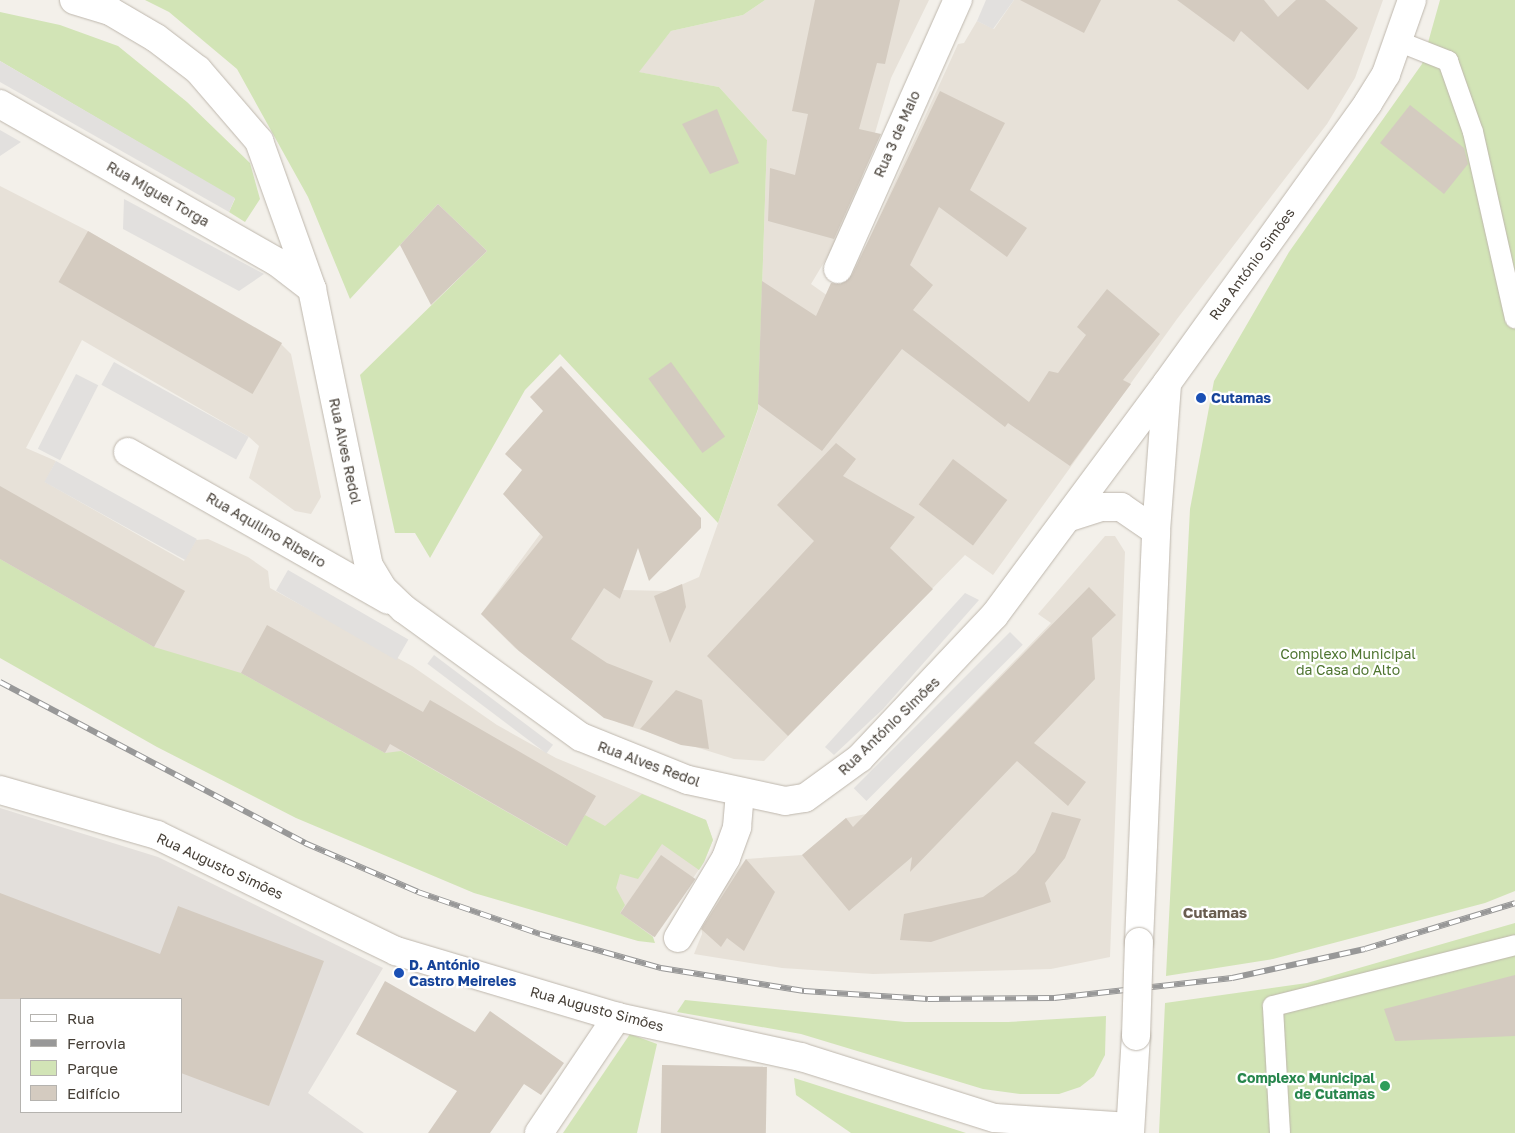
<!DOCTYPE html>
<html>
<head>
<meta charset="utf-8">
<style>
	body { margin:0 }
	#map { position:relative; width:1515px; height:1133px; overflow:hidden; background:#f3f0ea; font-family:"Golos Text",sans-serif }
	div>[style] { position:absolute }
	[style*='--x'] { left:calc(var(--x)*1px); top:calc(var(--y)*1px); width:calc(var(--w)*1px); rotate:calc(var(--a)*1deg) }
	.residential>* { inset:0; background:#e7e1d8 }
	.industrial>* { inset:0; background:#e3dfdb }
	.green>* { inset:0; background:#d2e4b6 }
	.parking>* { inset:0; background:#e2e0de; transform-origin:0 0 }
	.building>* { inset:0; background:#d4cbc0; transform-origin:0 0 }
	.roads { filter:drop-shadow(0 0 1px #beb7ad) drop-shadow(0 0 1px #beb7ad) }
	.service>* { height:20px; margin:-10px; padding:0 10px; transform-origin:10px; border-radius:10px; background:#fff }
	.minor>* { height:28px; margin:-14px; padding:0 14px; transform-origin:14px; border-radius:14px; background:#fff }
	.tertiary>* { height:28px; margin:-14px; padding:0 14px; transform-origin:14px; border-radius:14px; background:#fff }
	.rail>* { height:5.5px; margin-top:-2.75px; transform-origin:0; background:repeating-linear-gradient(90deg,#fff 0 11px,#989898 0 22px); box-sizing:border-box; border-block:1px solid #989898 }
	.bridges { filter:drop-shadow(0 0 1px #beb7ad) drop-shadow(0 0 1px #beb7ad) }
	.tertiary-bridge>* { height:28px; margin:-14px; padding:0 14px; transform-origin:14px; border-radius:14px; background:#fff }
	.dots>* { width:14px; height:14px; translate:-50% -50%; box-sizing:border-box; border:2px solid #fff; border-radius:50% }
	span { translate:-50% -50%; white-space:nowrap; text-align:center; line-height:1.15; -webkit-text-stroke:4.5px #fff; paint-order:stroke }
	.street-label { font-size:14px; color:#474038 }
	.transit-label { font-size:14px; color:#164399; font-weight:700 }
	.left { translate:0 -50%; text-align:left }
	.park-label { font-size:14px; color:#4e7430 }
	.leisure-label { font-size:14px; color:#27864d; font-weight:700 }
	.right { translate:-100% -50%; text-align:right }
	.neighbourhood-label { font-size:15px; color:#695d50; font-weight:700 }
	.legend { position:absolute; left:20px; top:998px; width:162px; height:115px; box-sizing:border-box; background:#fff; border:1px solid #b5b3af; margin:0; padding:6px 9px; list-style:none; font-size:15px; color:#474038 }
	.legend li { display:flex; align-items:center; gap:10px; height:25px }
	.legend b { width:25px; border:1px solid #b5b3af }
</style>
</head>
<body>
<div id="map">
	<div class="residential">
		<div style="clip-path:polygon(765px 0,929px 0,891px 78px,850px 219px,811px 284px,835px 301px,867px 243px,958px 44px,964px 43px,977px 21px,994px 29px,1014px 0,1383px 0,1355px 78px,1327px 124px,1177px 319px,993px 575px,965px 555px,764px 761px,734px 759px,619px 723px,592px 708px,515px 648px,481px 614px,540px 534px,620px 599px,623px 590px,667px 591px,699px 577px,758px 410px,767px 140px,719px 87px,638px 72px,671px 31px,743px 15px)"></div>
		<div style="clip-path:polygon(0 186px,88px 231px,281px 344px,291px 354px,321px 497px,311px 514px,295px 511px,249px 478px,259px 446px,249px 437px,82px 340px,26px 448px,56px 461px,45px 482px,184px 561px,196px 540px,208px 539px,248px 557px,268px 571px,270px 588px,412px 666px,497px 725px,556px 758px,706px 820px,713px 840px,704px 862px,653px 937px,571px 908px,0 639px)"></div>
		<div style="clip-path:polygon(1105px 536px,1115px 536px,1125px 552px,1110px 957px,1051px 969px,873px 974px,782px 968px,694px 954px,702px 934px,701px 917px,746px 859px,802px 855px,846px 818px,866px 814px,1051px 623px,1038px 614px)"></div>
	</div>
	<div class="industrial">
		<div style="clip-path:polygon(evenodd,0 808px,158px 857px,383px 968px,308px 1093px,364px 1133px,0 1133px,0 808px,21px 999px,181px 999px,181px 1112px,21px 1112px,21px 999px)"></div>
	</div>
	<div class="green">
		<div style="clip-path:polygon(145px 0,765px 0,743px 15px,671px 31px,639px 72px,719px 87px,767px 140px,758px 409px,718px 523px,560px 354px,525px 390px,430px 558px,415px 533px,395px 533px,360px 375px,487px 251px,438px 204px,350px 299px,308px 197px,237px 69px,169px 12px)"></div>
		<div style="clip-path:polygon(1440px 0,1515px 0,1515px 891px,1485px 903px,1273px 959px,1166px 976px,1190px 509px,1214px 381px,1289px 252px,1422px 64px)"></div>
		<div style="clip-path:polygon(0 12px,60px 25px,118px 46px,187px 102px,250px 163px,260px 199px,245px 222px,229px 212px,235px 199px,0 61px)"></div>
		<div style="clip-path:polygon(0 559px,154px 647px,241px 673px,385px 753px,401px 751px,566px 846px,585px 815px,605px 826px,642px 794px,706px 820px,713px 840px,704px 862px,699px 870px,662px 844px,638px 879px,620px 874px,616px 888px,625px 905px,620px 913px,653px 937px,655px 943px,638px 941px,474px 893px,296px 818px,157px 747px,0 658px)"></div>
		<div style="clip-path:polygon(1515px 923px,1515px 1133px,1159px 1133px,1165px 1003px,1307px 983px)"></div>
		<div style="clip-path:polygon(685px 1000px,905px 1022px,1008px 1022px,1106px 1016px,1105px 1055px,1094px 1076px,1080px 1087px,1059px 1094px,1020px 1094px,983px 1089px,801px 1034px,677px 1012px)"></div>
		<div style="clip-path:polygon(630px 1034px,657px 1044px,637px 1133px,563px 1133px)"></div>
		<div style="clip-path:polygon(794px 1078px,810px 1083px,966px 1133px,851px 1133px,796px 1095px)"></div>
	</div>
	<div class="parking">
		<div style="clip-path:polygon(986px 0,1014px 0,993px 29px,977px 21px)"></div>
		<div style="clip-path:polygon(0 61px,235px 198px,229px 212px,0 82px)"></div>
		<div style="clip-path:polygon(0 130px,21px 142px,0 156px)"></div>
		<div style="clip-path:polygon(124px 199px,264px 274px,239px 291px,123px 229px)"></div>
		<div style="left:114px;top:362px;width:154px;height:26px;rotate:29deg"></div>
		<div style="left:76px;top:374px;width:25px;height:84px;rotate:27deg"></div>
		<div style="left:56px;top:461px;width:161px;height:24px;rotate:29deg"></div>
		<div style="left:288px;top:570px;width:139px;height:24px;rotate:30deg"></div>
		<div style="clip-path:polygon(965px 593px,979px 600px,883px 709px,834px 755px,825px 747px)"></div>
		<div style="left:1010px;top:632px;width:18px;height:221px;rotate:45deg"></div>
		<div style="left:434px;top:655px;width:149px;height:11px;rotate:37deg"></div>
	</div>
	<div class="building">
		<div style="clip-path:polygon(815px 0,900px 0,885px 64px,877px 63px,859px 129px,881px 134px,834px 239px,768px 221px,770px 168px,795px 175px,808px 114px,792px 111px)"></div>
		<div style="clip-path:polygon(1020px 0,1101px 0,1084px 33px)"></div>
		<div style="clip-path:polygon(1177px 0,1264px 0,1278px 17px,1296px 0,1325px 0,1358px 28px,1308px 90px,1241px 31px,1234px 42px)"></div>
		<div style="clip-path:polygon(940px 91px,1005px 123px,970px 190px,1027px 228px,1007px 257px,939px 207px,910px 265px,933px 285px,913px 310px,1029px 402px,1049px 371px,1058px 373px,1086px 335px,1077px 327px,1107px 289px,1160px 334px,1123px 380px,1131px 384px,1070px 466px,1008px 423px,1005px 427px,902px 349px,822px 451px,758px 404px,762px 281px,816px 316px,831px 283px,840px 284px,852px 275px)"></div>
		<div style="clip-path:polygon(1410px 105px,1464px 148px,1468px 164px,1444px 194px,1380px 143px)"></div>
		<div style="clip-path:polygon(717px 109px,739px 163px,710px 174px,682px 124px)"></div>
		<div style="clip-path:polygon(438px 204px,487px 251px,431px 305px,400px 245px)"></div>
		<div style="left:88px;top:231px;width:224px;height:59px;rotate:30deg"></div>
		<div style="left:671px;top:362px;width:92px;height:28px;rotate:54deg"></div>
		<div style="clip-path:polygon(561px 366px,701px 518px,701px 528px,649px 581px,638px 548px,620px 599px,604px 588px,571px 639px,607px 663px,653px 681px,633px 727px,604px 718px,519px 651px,481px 614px,543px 537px,503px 494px,522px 470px,505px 454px,543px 411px,530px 397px)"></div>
		<div style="clip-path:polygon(836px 443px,856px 459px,843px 476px,915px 517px,890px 548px,933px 589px,788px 736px,707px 656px,814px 541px,777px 505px)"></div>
		<div style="left:953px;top:459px;width:68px;height:57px;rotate:37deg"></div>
		<div style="clip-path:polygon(0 486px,185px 591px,154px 647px,0 559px)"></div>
		<div style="clip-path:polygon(682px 584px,686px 607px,670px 643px,654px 596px)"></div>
		<div style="clip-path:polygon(1089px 587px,1116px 615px,1092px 638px,1095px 679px,1034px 743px,1086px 782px,1068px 806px,1017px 761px,910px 872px,912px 857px,849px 911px,802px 855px,846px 818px,853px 827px)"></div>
		<div style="clip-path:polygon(267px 625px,423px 712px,430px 700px,596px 796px,567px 846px,390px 744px,385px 753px,241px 673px)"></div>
		<div style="clip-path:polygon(676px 690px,702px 700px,709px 749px,681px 745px,640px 729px)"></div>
		<div style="clip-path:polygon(1052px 812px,1081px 819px,1065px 858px,1045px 883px,1051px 902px,931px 942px,900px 940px,904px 914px,983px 897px,1016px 873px,1035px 852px)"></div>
		<div style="left:661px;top:855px;width:42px;height:71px;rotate:35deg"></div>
		<div style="clip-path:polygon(746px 859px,775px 892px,744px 951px,727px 938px,721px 947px,701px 929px)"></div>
		<div style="clip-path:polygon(0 893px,160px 954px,178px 906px,324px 961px,269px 1106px,181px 1073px,181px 999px,0 999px)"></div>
		<div style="clip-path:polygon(1515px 975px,1515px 1036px,1395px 1041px,1384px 1009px)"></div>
		<div style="clip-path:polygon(385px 981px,475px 1032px,490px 1011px,564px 1063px,541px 1095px,524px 1084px,490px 1133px,428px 1133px,457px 1091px,356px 1034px)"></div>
		<div style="left:662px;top:1065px;width:105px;height:68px;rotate:1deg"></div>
	</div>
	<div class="roads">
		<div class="service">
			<div style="--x:1400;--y:42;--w:52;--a:21.6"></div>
			<div style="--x:1448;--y:61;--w:75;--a:70.6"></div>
			<div style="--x:1473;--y:132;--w:191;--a:77.3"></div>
			<div style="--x:1280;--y:1133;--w:127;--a:-93.2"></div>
			<div style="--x:1273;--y:1006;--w:250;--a:-14.1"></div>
		</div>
		<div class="minor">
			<div style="--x:74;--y:0;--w:38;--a:17"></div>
			<div style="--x:110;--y:11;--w:53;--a:30.4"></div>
			<div style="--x:156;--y:38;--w:53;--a:37.3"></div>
			<div style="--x:198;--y:70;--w:94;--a:49.3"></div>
			<div style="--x:259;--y:141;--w:157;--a:70.3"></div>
			<div style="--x:312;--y:289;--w:283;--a:78.4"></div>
			<div style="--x:369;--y:566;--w:26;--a:59"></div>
			<div style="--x:382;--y:588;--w:30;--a:44"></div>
			<div style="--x:404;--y:609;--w:218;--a:35.9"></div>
			<div style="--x:581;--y:737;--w:115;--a:21.9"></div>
			<div style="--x:688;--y:780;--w:99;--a:12.2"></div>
			<div style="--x:785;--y:801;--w:20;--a:-9"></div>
			<div style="--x:805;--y:798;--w:68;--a:-36"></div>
			<div style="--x:860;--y:758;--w:195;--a:-46.7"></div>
			<div style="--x:994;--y:616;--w:290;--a:-53.4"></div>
			<div style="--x:0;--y:104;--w:319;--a:29.7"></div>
			<div style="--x:277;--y:262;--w:44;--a:37.6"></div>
			<div style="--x:838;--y:269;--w:295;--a:-66"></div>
			<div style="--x:128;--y:452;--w:299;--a:29.6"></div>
			<div style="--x:1070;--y:517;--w:32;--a:-18"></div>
			<div style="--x:1100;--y:507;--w:21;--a:0"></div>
			<div style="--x:1121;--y:507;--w:42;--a:34.4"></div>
			<div style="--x:0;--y:790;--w:163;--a:16"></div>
			<div style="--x:157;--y:835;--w:266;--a:25.9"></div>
			<div style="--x:396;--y:951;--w:231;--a:16.6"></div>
			<div style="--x:617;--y:1017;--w:188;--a:12.3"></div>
			<div style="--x:801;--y:1057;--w:203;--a:17.5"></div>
			<div style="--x:995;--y:1118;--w:135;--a:3.8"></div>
			<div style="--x:678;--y:938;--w:93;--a:-59"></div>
			<div style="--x:726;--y:858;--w:33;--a:-70"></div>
			<div style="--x:737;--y:827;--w:33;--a:-85"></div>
			<div style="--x:539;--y:1133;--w:140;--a:-56.1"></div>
		</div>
		<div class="tertiary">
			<div style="--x:1139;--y:942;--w:411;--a:-87.6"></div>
			<div style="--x:1156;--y:531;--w:148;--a:-85.7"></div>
			<div style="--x:1167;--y:383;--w:345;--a:-54.3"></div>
			<div style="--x:1368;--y:103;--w:34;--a:-58"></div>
			<div style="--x:1386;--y:74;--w:78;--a:-70.6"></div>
			<div style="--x:1130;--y:1133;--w:97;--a:-86.5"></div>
		</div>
	</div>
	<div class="rail">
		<div style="--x:0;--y:682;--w:345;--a:27.8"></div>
		<div style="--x:305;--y:843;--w:123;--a:23.4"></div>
		<div style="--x:418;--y:892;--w:129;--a:19"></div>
		<div style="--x:540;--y:934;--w:126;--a:15.7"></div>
		<div style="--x:661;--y:968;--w:145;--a:9.1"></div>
		<div style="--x:804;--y:991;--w:124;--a:3.7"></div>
		<div style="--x:928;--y:999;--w:126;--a:-0.5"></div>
		<div style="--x:1054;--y:998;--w:179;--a:-6.4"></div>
		<div style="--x:1232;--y:978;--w:136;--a:-12.3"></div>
		<div style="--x:1365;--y:949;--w:157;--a:-17"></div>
	</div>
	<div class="bridges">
		<div class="tertiary-bridge">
			<div style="--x:1136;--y:1036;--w:94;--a:-88.2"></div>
		</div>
	</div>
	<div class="dots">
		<div style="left:1201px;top:398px;background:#1a4fb4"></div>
		<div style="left:399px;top:973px;background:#1a4fb4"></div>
		<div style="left:1385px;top:1086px;background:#2e9e5b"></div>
	</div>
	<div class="street-label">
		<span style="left:897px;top:134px;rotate:-66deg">Rua 3 de Maio</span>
		<span style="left:158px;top:194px;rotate:30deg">Rua Miguel Torga</span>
		<span style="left:1252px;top:264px;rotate:-54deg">Rua António Simões</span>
		<span style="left:345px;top:451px;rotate:78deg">Rua Alves Redol</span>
		<span style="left:266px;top:530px;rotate:30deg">Rua Aquilino Ribeiro</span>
		<span style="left:889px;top:726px;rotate:-44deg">Rua António Simões</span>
		<span style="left:649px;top:764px;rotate:20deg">Rua Alves Redol</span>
		<span style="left:220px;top:866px;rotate:25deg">Rua Augusto Simões</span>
		<span style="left:597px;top:1009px;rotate:15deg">Rua Augusto Simões</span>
	</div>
	<div class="transit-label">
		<span class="left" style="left:1211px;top:398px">Cutamas</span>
		<span class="left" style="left:409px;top:973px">D. António<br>Castro Meireles</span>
	</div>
	<div class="park-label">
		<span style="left:1348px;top:662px">Complexo Municipal<br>da Casa do Alto</span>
	</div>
	<div class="leisure-label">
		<span class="right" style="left:1375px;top:1086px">Complexo Municipal<br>de Cutamas</span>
	</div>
	<div class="neighbourhood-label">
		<span style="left:1215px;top:913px">Cutamas</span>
	</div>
	<ul class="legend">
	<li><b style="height:6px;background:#fff"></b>Rua</li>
	<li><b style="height:6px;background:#989898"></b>Ferrovia</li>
	<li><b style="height:14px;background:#d2e4b6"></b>Parque</li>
	<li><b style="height:14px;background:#d4cbc0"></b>Edifício</li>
	</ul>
</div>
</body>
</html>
